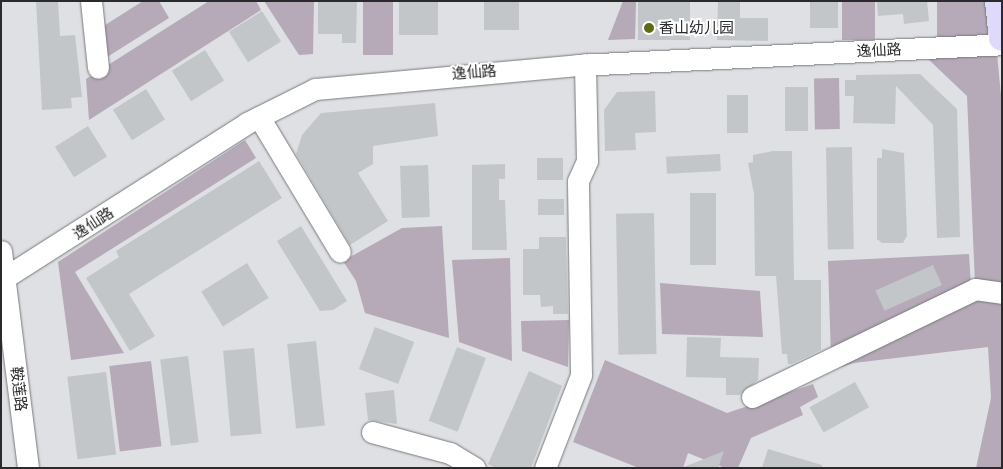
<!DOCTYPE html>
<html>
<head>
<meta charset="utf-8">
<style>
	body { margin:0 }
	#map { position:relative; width:1003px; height:469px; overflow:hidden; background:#dee0e4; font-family:Commissioner,"Noto Sans SC",sans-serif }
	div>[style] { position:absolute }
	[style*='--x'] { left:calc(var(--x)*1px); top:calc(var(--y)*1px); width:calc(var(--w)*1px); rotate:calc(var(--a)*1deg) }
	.green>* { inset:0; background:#b6a9b8; transform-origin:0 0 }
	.building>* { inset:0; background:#c3c6c9; transform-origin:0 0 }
	.roads { filter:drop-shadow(0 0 1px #77797c) drop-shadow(0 0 1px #77797c) }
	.minor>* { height:21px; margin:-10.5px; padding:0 10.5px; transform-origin:10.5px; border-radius:10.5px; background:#fff }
	.major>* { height:26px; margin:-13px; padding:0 13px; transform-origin:13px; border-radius:13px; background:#dfdafb }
	.dots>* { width:14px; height:14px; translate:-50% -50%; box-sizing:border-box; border:2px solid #fff; border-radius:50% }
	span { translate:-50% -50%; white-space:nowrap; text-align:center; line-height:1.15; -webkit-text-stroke:4px #fff; paint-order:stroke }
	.poi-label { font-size:15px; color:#2a2a2c }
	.left { translate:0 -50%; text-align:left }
	.street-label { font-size:15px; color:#2a2a2c }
	.frame { position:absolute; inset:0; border:2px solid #2a2a2c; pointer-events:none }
</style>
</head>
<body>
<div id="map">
	<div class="green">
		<div style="clip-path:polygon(143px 1px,159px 1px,169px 18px,104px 59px,102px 27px)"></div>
		<div style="clip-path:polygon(209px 1px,256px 1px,261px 10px,89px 120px,86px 79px)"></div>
		<div style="clip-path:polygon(264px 1px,314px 1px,313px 54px,299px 55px)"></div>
		<div style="left:363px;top:1px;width:30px;height:54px"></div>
		<div style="clip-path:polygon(623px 1px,636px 1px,635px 39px,608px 40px)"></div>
		<div style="left:842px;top:1px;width:33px;height:39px"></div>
		<div style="left:937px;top:1px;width:54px;height:39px"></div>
		<div style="clip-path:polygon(997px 54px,1002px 106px,1002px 288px,975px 284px,967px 96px,927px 58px)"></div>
		<div style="left:839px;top:78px;width:51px;height:25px;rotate:89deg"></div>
		<div style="clip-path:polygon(245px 140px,256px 158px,75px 272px,124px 353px,71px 360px,58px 262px)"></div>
		<div style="clip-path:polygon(442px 226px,449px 338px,365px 313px,356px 281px,343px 261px,402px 228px)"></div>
		<div style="clip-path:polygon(969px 254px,971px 286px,831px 359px,828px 261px)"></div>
		<div style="clip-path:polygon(510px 258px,512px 361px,459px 342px,452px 260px)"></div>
		<div style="clip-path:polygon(660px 283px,760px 291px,763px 337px,662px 334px)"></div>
		<div style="clip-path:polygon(975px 294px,1002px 297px,1002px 468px,976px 468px,991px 398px,988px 347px,854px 363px,832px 370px,832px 365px)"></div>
		<div style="clip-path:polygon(569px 320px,568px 367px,522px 351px,521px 321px)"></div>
		<div style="clip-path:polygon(605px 360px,727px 413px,813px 384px,818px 397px,800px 407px,803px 415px,751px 438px,738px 468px,725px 468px,688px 453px,683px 468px,639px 468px,573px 442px)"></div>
		<div style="left:151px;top:361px;width:86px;height:42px;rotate:83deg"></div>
	</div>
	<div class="building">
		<div style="clip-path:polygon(36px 1px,58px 1px,60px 36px,75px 35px,82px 97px,71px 98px,72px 108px,42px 110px)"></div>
		<div style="clip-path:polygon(318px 1px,357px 1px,356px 43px,342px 43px,342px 34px,318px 34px)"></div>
		<div style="left:399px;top:1px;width:39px;height:34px"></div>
		<div style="left:484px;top:1px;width:35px;height:29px"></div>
		<div style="left:638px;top:1px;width:52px;height:39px"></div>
		<div style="clip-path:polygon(718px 1px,740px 1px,740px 18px,768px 18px,768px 41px,717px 40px)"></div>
		<div style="left:810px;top:1px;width:28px;height:27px"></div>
		<div style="clip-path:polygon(877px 1px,927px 1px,929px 21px,904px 24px,903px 14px,878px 16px)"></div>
		<div style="left:262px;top:11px;width:36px;height:39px;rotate:58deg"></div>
		<div style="left:205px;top:50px;width:36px;height:39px;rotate:58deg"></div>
		<div style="clip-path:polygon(920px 74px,957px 109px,960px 237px,937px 238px,933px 125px,896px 86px,895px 124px,853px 123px,854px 96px,845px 96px,845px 80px,856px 80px,856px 75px)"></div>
		<div style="left:785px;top:87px;width:23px;height:44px"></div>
		<div style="left:146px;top:89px;width:36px;height:39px;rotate:58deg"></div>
		<div style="clip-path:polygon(655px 91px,656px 132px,635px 133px,636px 150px,605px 151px,604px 110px,617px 92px)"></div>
		<div style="left:727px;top:95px;width:21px;height:38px"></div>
		<div style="clip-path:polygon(435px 103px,438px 136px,373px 146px,373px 164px,358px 173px,388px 221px,350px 245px,296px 154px,302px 135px,321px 113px)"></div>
		<div style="left:88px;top:126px;width:36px;height:39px;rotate:58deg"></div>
		<div style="left:852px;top:147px;width:102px;height:26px;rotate:89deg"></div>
		<div style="clip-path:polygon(882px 149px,904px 153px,907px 236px,903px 243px,882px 243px,877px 239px,877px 158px,882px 158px)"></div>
		<div style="clip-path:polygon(773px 151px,792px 151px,794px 280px,821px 280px,821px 350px,792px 364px,788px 364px,787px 354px,782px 354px,776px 276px,755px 276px,754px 194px,748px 163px,753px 162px,753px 155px)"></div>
		<div style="left:720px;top:154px;width:17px;height:54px;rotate:87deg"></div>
		<div style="left:563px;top:158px;width:22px;height:26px;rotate:90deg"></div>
		<div style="clip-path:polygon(259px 161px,282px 198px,129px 294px,155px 336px,130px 351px,86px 278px,119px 257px,116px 251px)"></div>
		<div style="clip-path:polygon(505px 164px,505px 179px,499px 179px,499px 200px,505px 200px,507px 250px,472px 250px,472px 165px)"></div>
		<div style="left:428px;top:165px;width:52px;height:28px;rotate:88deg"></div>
		<div style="left:690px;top:193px;width:26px;height:72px"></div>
		<div style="left:564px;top:199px;width:16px;height:26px;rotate:90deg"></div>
		<div style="left:654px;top:213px;width:141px;height:38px;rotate:89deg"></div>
		<div style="clip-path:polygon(301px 226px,347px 301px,333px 310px,320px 311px,277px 241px)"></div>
		<div style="clip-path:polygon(539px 237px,566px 237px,568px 314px,553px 314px,553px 306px,541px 307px,540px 295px,523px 295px,523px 249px,539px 249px)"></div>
		<div style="left:247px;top:263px;width:41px;height:54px;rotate:58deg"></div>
		<div style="left:933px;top:265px;width:22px;height:63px;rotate:66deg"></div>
		<div style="left:375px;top:327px;width:42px;height:45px;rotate:21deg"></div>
		<div style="clip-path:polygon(687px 337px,721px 338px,720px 357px,759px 358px,758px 380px,740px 395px,726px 395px,726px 378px,686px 377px)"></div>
		<div style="left:316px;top:341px;width:85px;height:29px;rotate:84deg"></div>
		<div style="left:457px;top:347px;width:31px;height:79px;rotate:21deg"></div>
		<div style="left:254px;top:348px;width:86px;height:31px;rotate:85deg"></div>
		<div style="left:188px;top:356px;width:87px;height:28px;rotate:83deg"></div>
		<div style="clip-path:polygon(529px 371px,562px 386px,531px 468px,496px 468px,488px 464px)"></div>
		<div style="left:106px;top:372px;width:83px;height:39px;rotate:83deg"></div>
		<div style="left:855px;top:382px;width:29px;height:52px;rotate:61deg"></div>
		<div style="clip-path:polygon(394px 390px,397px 424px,368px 420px,365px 393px)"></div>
		<div style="clip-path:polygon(768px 449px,822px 465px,822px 468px,762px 468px)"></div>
		<div style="clip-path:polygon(724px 451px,718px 468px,684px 468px,684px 467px)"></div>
	</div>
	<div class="roads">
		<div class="minor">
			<div style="--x:91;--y:1;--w:67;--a:84"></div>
			<div style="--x:259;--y:117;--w:157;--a:59"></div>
			<div style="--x:1;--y:251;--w:219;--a:82.9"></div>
			<div style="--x:1;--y:280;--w:292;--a:-32.5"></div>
			<div style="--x:247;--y:123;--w:76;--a:-26.6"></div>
			<div style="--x:315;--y:89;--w:264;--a:-5.2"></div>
			<div style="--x:578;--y:65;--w:425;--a:-2.8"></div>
			<div style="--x:752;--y:397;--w:248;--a:-25.8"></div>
			<div style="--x:975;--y:289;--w:27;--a:8"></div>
			<div style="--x:372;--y:432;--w:81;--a:15.1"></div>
			<div style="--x:450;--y:453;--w:29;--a:31"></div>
			<div style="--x:545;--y:468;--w:100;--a:-68.8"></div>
			<div style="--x:581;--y:375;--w:194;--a:-90.9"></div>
			<div style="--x:578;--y:181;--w:22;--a:-66"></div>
			<div style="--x:587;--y:161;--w:97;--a:-91.2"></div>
		</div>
		<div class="major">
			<div style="--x:998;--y:1;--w:37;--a:84"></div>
		</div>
	</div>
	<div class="dots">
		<div style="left:649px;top:28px;background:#5e6b13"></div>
	</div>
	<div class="poi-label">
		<span class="left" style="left:659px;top:28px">香山幼儿园</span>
	</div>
	<div class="street-label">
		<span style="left:879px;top:50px;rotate:-3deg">逸仙路</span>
		<span style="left:474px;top:72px;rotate:-4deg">逸仙路</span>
		<span style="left:93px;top:223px;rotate:-33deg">逸仙路</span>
		<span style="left:19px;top:389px;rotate:83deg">鞍莲路</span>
	</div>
	<div class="frame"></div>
</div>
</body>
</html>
